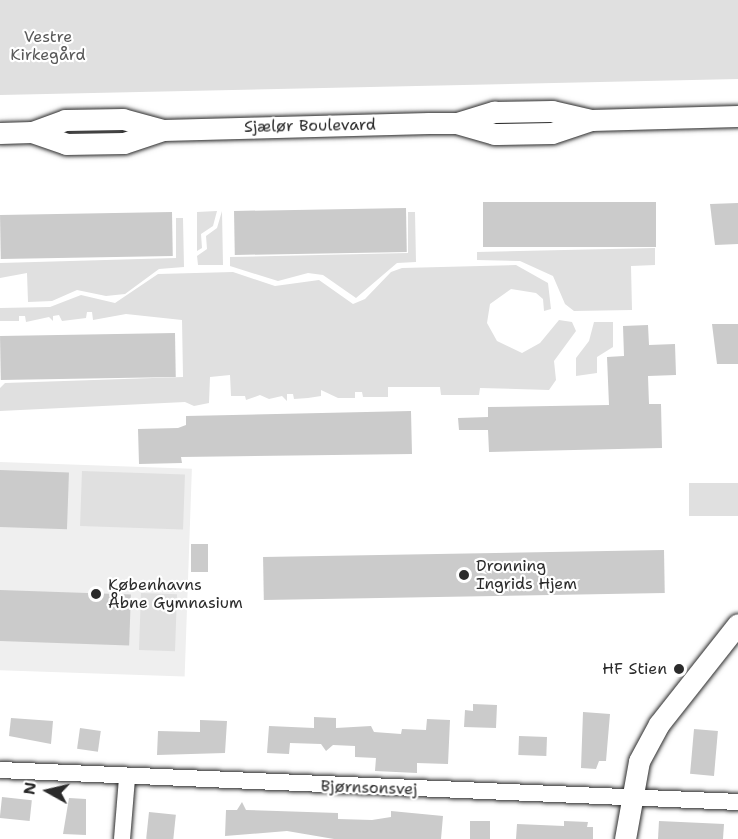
<!DOCTYPE html>
<html>
<head>
<meta charset="utf-8">
<style>
	body { margin:0 }
	#map { position:relative; width:738px; height:839px; overflow:hidden; background:#fff; font-family:"Shantell Sans",sans-serif }
	div>[style] { position:absolute }
	[style*='--x'] { left:calc(var(--x)*1px); top:calc(var(--y)*1px); width:calc(var(--w)*1px); rotate:calc(var(--a)*1deg) }
	.built>* { inset:0; background:#efefef; transform-origin:0 0 }
	.green>* { inset:0; background:#e0e0e0; transform-origin:0 0 }
	.building>* { inset:0; background:#cbcbcb; transform-origin:0 0 }
	.roads { filter:drop-shadow(0 0 2px #2b2b2b) drop-shadow(0 0 2px #2b2b2b) }
	.minor>* { height:16px; margin:-8px; padding:0 8px; transform-origin:8px; border-radius:8px; background:#fff }
	.tertiary>* { height:21px; margin:-10.5px; padding:0 10.5px; transform-origin:10.5px; border-radius:10.5px; background:#fff }
	.dots>* { width:16px; height:16px; translate:-50% -50%; box-sizing:border-box; border:3px solid #fff; border-radius:50% }
	span { translate:-50% -50%; white-space:nowrap; text-align:center; line-height:1.15; -webkit-text-stroke:4.5px #fff; paint-order:stroke }
	.park-label { font-size:16px; color:#585858 }
	.street-label { font-size:16px; color:#2b2b2b }
	.poi-label { font-size:16px; color:#2b2b2b }
	.left { translate:0 -50%; text-align:left }
	.right { translate:-100% -50%; text-align:right }
	.north { position:absolute; left:18px; top:761px; width:60px; height:60px; -webkit-text-stroke:4px #fff; paint-order:stroke; rotate:278deg; font-size:16px; font-weight:700; line-height:24px; text-align:center; color:#2b2b2b }
	.north::after { content:''; display:block; margin:auto; width:21px; height:27px; background:#2b2b2b; clip-path:polygon(50% 0,100% 100%,50% 72%,0 100%) }
</style>
</head>
<body>
<div id="map">
	<div class="built">
		<div style="left:0;top:462px;width:192px;height:208px;rotate:2deg"></div>
	</div>
	<div class="green">
		<div style="clip-path:polygon(0 0,738px 0,738px 79px,0 95px)"></div>
		<div style="clip-path:polygon(217px 211px,213px 226px,201px 234px,202px 248px,197px 251px,197px 212px)"></div>
		<div style="clip-path:polygon(222px 211px,223px 265px,198px 265px,197px 256px,207px 249px,206px 236px,217px 228px)"></div>
		<div style="clip-path:polygon(408px 212px,415px 212px,416px 262px,397px 263px,356px 298px,323px 275px,308px 273px,278px 281px,230px 266px,230px 257px,408px 253px)"></div>
		<div style="clip-path:polygon(176px 218px,183px 218px,184px 267px,159px 269px,125px 294px,106px 296px,77px 290px,52px 301px,28px 302px,27px 273px,0 278px,0 263px,176px 258px)"></div>
		<div style="clip-path:polygon(655px 248px,655px 265px,631px 266px,632px 310px,574px 311px,565px 304px,553px 276px,520px 261px,477px 260px,477px 252px)"></div>
		<div style="clip-path:polygon(516px 265px,548px 283px,551px 309px,544px 311px,543px 299px,536px 293px,511px 289px,490px 304px,487px 323px,497px 341px,522px 353px,540px 343px,559px 320px,572px 322px,576px 331px,554px 361px,556px 380px,549px 390px,480px 388px,479px 395px,441px 395px,440px 387px,388px 387px,388px 397px,363px 397px,362px 392px,355px 392px,355px 398px,338px 398px,321px 390px,321px 396px,308px 398px,294px 399px,293px 394px,287px 394px,287px 401px,282px 396px,269px 399px,260px 395px,246px 400px,245px 396px,231px 396px,230px 375px,210px 377px,209px 403px,194px 406px,185px 402px,0 411px,0 388px,5px 383px,183px 377px,182px 320px,126px 314px,93px 320px,92px 312px,87px 312px,86px 318px,62px 321px,59px 315px,53px 316px,53px 321px,49px 317px,26px 322px,25px 316px,19px 316px,19px 321px,0 321px,0 308px,50px 307px,81px 295px,115px 303px,158px 274px,233px 272px,275px 286px,319px 280px,353px 304px,365px 299px,391px 272px,402px 268px)"></div>
		<div style="clip-path:polygon(594px 322px,613px 322px,613px 347px,597px 357px,597px 373px,576px 376px,576px 358px,589px 341px)"></div>
		<div style="left:82px;top:471px;width:103px;height:55px;rotate:2deg"></div>
		<div style="left:738px;top:483px;width:33px;height:49px;rotate:90deg"></div>
		<div style="left:141px;top:593px;width:36px;height:57px;rotate:2deg"></div>
	</div>
	<div class="building">
		<div style="left:656px;top:202px;width:45px;height:173px;rotate:90deg"></div>
		<div style="clip-path:polygon(738px 203px,738px 244px,715px 245px,710px 204px)"></div>
		<div style="left:406px;top:208px;width:44px;height:172px;rotate:89deg"></div>
		<div style="left:172px;top:212px;width:44px;height:172px;rotate:89deg"></div>
		<div style="clip-path:polygon(712px 324px,738px 324px,738px 364px,717px 364px)"></div>
		<div style="clip-path:polygon(648px 325px,649px 345px,675px 344px,676px 375px,648px 376px,649px 404px,661px 404px,662px 448px,489px 452px,488px 430px,459px 430px,458px 418px,488px 417px,488px 407px,609px 405px,607px 357px,624px 356px,623px 326px)"></div>
		<div style="left:175px;top:333px;width:44px;height:175px;rotate:89deg"></div>
		<div style="clip-path:polygon(411px 411px,412px 454px,181px 457px,182px 463px,139px 464px,138px 429px,178px 428px,186px 425px,186px 416px)"></div>
		<div style="left:0;top:470px;width:69px;height:57px;rotate:2deg"></div>
		<div style="left:208px;top:544px;width:28px;height:17px;rotate:90deg"></div>
		<div style="left:664px;top:550px;width:43px;height:401px;rotate:89deg"></div>
		<div style="left:0;top:590px;width:131px;height:51px;rotate:2deg"></div>
		<div style="clip-path:polygon(473px 704px,497px 705px,496px 728px,464px 727px,465px 710px,473px 711px)"></div>
		<div style="clip-path:polygon(583px 712px,610px 714px,606px 761px,599px 761px,596px 769px,581px 768px)"></div>
		<div style="clip-path:polygon(314px 717px,336px 718px,336px 728px,371px 726px,374px 732px,401px 734px,402px 729px,426px 730px,427px 719px,450px 720px,448px 764px,417px 763px,417px 773px,375px 771px,376px 758px,355px 757px,355px 746px,333px 745px,326px 751px,321px 744px,290px 743px,289px 754px,267px 753px,269px 726px,314px 728px)"></div>
		<div style="clip-path:polygon(11px 718px,53px 721px,51px 744px,9px 736px)"></div>
		<div style="clip-path:polygon(200px 720px,227px 721px,225px 753px,157px 755px,158px 731px,200px 732px)"></div>
		<div style="left:80px;top:728px;width:21px;height:21px;rotate:8deg"></div>
		<div style="left:694px;top:729px;width:24px;height:45px;rotate:5deg"></div>
		<div style="left:519px;top:736px;width:28px;height:19px;rotate:2deg"></div>
		<div style="left:2px;top:797px;width:30px;height:21px;rotate:6deg"></div>
		<div style="clip-path:polygon(69px 798px,86px 799px,86px 835px,63px 834px)"></div>
		<div style="clip-path:polygon(242px 802px,246px 810px,338px 813px,338px 819px,372px 820px,391px 817px,391px 811px,443px 816px,441px 839px,334px 839px,287px 831px,225px 836px,226px 810px,237px 810px)"></div>
		<div style="left:149px;top:812px;width:27px;height:27px;rotate:6deg"></div>
		<div style="left:470px;top:821px;width:20px;height:18px"></div>
		<div style="clip-path:polygon(564px 821px,588px 822px,587px 827px,593px 827px,593px 839px,516px 839px,517px 824px,564px 826px)"></div>
		<div style="clip-path:polygon(659px 821px,724px 824px,723px 839px,658px 839px)"></div>
	</div>
	<div class="roads">
		<div class="minor">
			<div style="--x:0;--y:770;--w:739;--a:2.48"></div>
			<div style="--x:122;--y:839;--w:61;--a:-85.3"></div>
		</div>
		<div class="tertiary">
			<div style="--x:457;--y:123;--w:39;--a:-17"></div>
			<div style="--x:494;--y:112;--w:58;--a:-1"></div>
			<div style="--x:552;--y:111;--w:40;--a:13"></div>
			<div style="--x:591;--y:120;--w:147;--a:-1.6"></div>
			<div style="--x:32;--y:132;--w:36;--a:19"></div>
			<div style="--x:66;--y:144;--w:58;--a:-1"></div>
			<div style="--x:124;--y:143;--w:41;--a:-18.4"></div>
			<div style="--x:163;--y:130;--w:266;--a:-1.5"></div>
			<div style="--x:429;--y:123;--w:27;--a:0"></div>
			<div style="--x:456;--y:123;--w:40;--a:16"></div>
			<div style="--x:494;--y:134;--w:58;--a:-1"></div>
			<div style="--x:552;--y:133;--w:41;--a:-18.4"></div>
			<div style="--x:0;--y:133;--w:32;--a:-2"></div>
			<div style="--x:32;--y:132;--w:35;--a:-20"></div>
			<div style="--x:65;--y:120;--w:58;--a:-1"></div>
			<div style="--x:123;--y:119;--w:41;--a:15.4"></div>
			<div style="--x:625;--y:839;--w:79;--a:-79.8"></div>
			<div style="--x:639;--y:761;--w:42;--a:-61.6"></div>
			<div style="--x:659;--y:724;--w:127;--a:-51.7"></div>
		</div>
	</div>
	<div class="dots">
		<div style="left:464px;top:575px;background:#2b2b2b"></div>
		<div style="left:96px;top:594px;background:#2b2b2b"></div>
		<div style="left:679px;top:669px;background:#2b2b2b"></div>
	</div>
	<div class="park-label">
		<span style="left:48px;top:46px">Vestre<br>Kirkegård</span>
	</div>
	<div class="street-label">
		<span style="left:310px;top:126px;rotate:-1deg">Sjælør Boulevard</span>
		<span style="left:369px;top:788px;rotate:2deg">Bjørnsonsvej</span>
	</div>
	<div class="poi-label">
		<span class="left" style="left:476px;top:575px">Dronning<br>Ingrids Hjem</span>
		<span class="left" style="left:108px;top:594px">Københavns<br>Åbne Gymnasium</span>
		<span class="right" style="left:667px;top:669px">HF Stien</span>
	</div>
	<div class="north">N</div>
</div>
</body>
</html>
